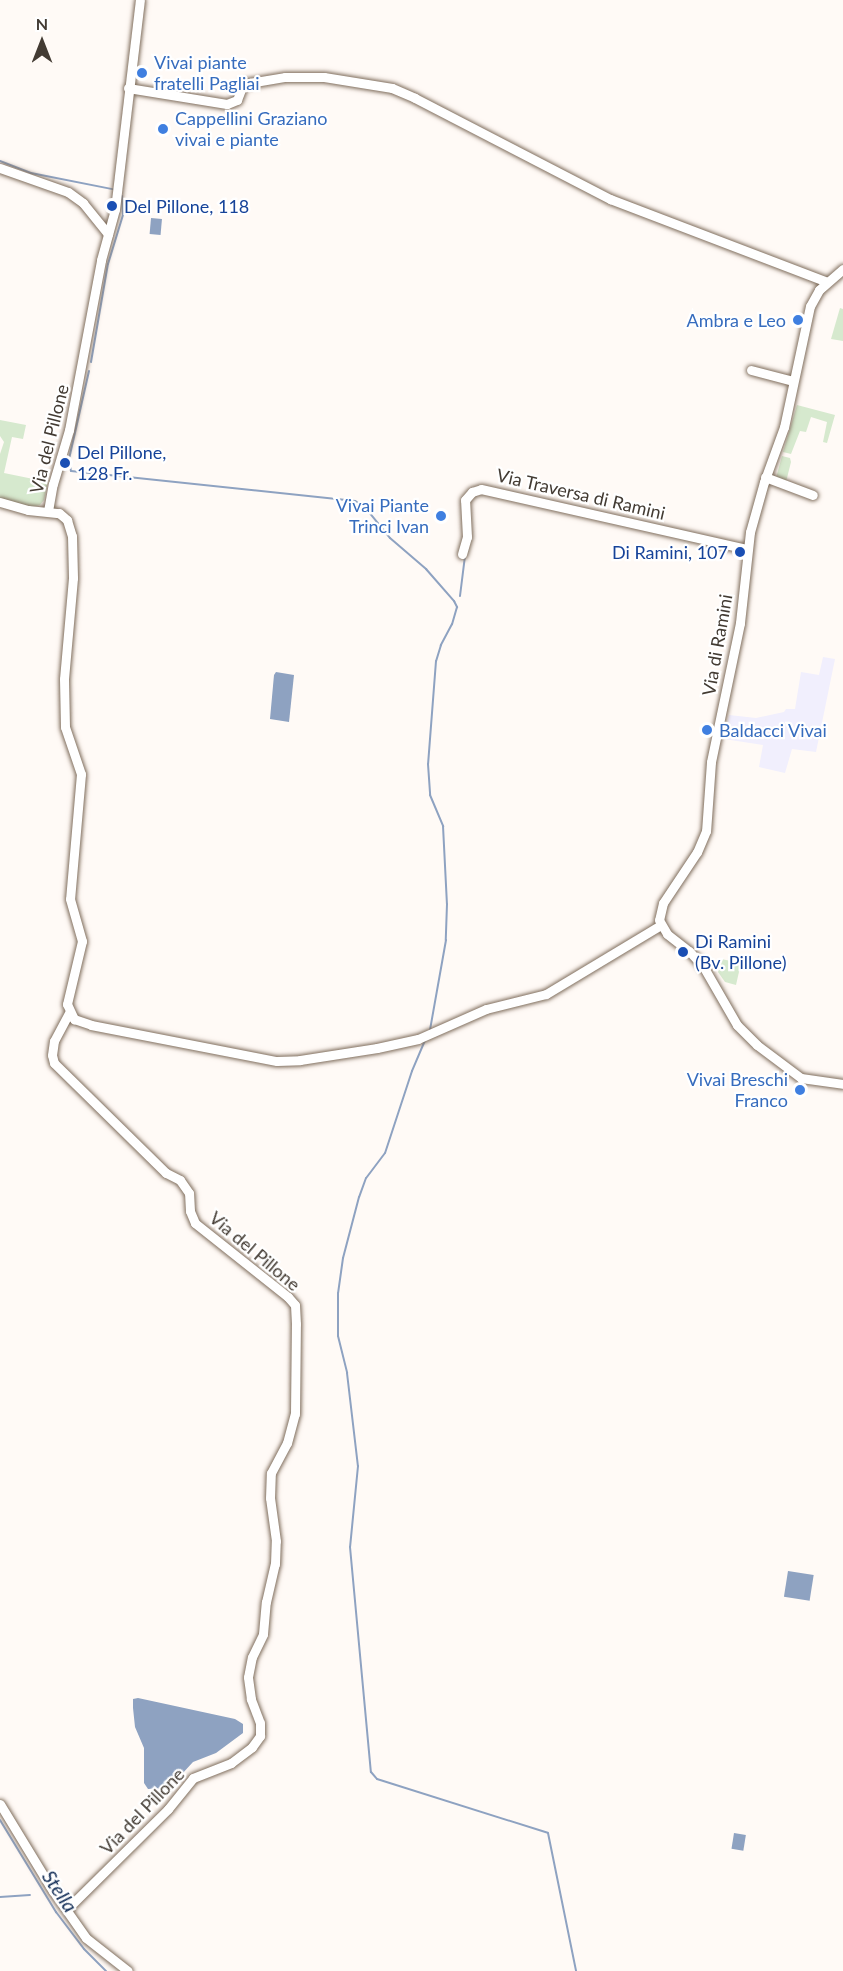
<!DOCTYPE html>
<html>
<head>
<meta charset="utf-8">
<style>
	body { margin:0 }
	#map { position:relative; width:843px; height:1971px; overflow:hidden; background:#fffaf6; font-family:Lato,sans-serif }
	div>[style] { position:absolute }
	[style*='--x'] { left:calc(var(--x)*1px); top:calc(var(--y)*1px); width:calc(var(--w)*1px); rotate:calc(var(--a)*1deg) }
	.industrial>* { inset:0; background:#f1effd }
	.green>* { inset:0; background:#d6e9ce }
	.water>* { inset:0; background:#8ea2c1; transform-origin:0 0 }
	.stream>* { height:2px; margin:-1px; padding:0 1px; transform-origin:1px; border-radius:1px; background:#8ea2c1 }
	.roads { filter:drop-shadow(0 0 2px #806e5d) drop-shadow(0 0 2px #806e5d) }
	.street>* { height:9px; margin:-4.5px; padding:0 4.5px; transform-origin:4.5px; border-radius:4.5px; background:#fff }
	.dots>* { width:16px; height:16px; translate:-50% -50%; box-sizing:border-box; border:3px solid #fff; border-radius:50% }
	span { translate:-50% -50%; white-space:nowrap; text-align:center; line-height:1.15; -webkit-text-stroke:4.5px #fff; paint-order:stroke }
	.shop-label { font-size:18px; color:#366cbe }
	.left { translate:0 -50%; text-align:left }
	.right { translate:-100% -50%; text-align:right }
	.transit-label { font-size:18px; color:#164399 }
	.street-label { font-size:18px; color:#433b33 }
	.water-label { font-size:20px; color:#122d56; font-style:italic }
	.north { position:absolute; left:12px; top:12px; width:60px; height:60px; -webkit-text-stroke:4px #fff; paint-order:stroke; rotate:0deg; font-size:16px; font-weight:700; line-height:24px; text-align:center; color:#433b33 }
	.north::after { content:''; display:block; margin:auto; width:21px; height:27px; background:#433b33; clip-path:polygon(50% 0,100% 100%,50% 72%,0 100%) }
</style>
</head>
<body>
<div id="map">
	<div class="industrial">
		<div style="clip-path:polygon(823px 657px,835px 659px,816px 752px,792px 749px,785px 773px,759px 767px,763px 745px,724px 739px,729px 715px,756px 718px,784px 712px,786px 709px,795px 709px,801px 672px,819px 675px)"></div>
	</div>
	<div class="green">
		<div style="clip-path:polygon(840px 308px,843px 309px,843px 341px,831px 339px)"></div>
		<div style="clip-path:polygon(797px 405px,835px 415px,827px 443px,823px 442px,827px 422px,811px 417px,806px 432px,800px 431px,791px 454px,783px 452px)"></div>
		<div style="clip-path:polygon(0 420px,26px 425px,23px 439px,12px 437px,4px 473px,48px 482px,44px 500px,40px 505px,32px 507px,0 499px,0 454px,4px 442px,0 436px)"></div>
		<div style="clip-path:polygon(782px 456px,790px 458px,791px 462px,786px 482px,776px 478px)"></div>
		<div style="clip-path:polygon(721px 959px,741px 963px,736px 985px,725px 982px,718px 972px)"></div>
	</div>
	<div class="water">
		<div style="left:151px;top:218px;width:11px;height:16px;rotate:5deg"></div>
		<div style="clip-path:polygon(276px 672px,294px 675px,289px 722px,270px 719px,274px 675px)"></div>
		<div style="left:788px;top:1571px;width:26px;height:26px;rotate:9deg"></div>
		<div style="clip-path:polygon(138px 1698px,235px 1719px,243px 1724px,243px 1733px,216px 1753px,193px 1762px,169px 1788px,148px 1789px,144px 1783px,144px 1748px,135px 1727px,133px 1708px,133px 1699px)"></div>
		<div style="left:734px;top:1833px;width:12px;height:16px;rotate:9deg"></div>
	</div>
	<div class="stream">
		<div style="--x:0;--y:161;--w:33;--a:21"></div>
		<div style="--x:31;--y:173;--w:83;--a:11.2"></div>
		<div style="--x:91;--y:362;--w:99;--a:-80.2"></div>
		<div style="--x:108;--y:264;--w:51;--a:-73"></div>
		<div style="--x:123;--y:215;--w:19;--a:-93"></div>
		<div style="--x:89;--y:371;--w:90;--a:102.8"></div>
		<div style="--x:69;--y:459;--w:12;--a:81"></div>
		<div style="--x:71;--y:471;--w:286;--a:6"></div>
		<div style="--x:355;--y:501;--w:10;--a:29"></div>
		<div style="--x:364;--y:506;--w:41;--a:50.9"></div>
		<div style="--x:390;--y:538;--w:48;--a:40.7"></div>
		<div style="--x:426;--y:569;--w:43;--a:48.8"></div>
		<div style="--x:454;--y:601;--w:7;--a:63"></div>
		<div style="--x:457;--y:607;--w:18;--a:106"></div>
		<div style="--x:452;--y:624;--w:24;--a:118"></div>
		<div style="--x:441;--y:645;--w:17;--a:107"></div>
		<div style="--x:436;--y:661;--w:103;--a:94.4"></div>
		<div style="--x:428;--y:764;--w:31;--a:86"></div>
		<div style="--x:430;--y:795;--w:34;--a:67"></div>
		<div style="--x:443;--y:826;--w:78;--a:87.1"></div>
		<div style="--x:447;--y:904;--w:36;--a:92"></div>
		<div style="--x:446;--y:940;--w:91;--a:100.1"></div>
		<div style="--x:460;--y:596;--w:40;--a:-82.9"></div>
		<div style="--x:426;--y:1038;--w:36;--a:113"></div>
		<div style="--x:412;--y:1071;--w:86;--a:108.2"></div>
		<div style="--x:385;--y:1153;--w:31;--a:127"></div>
		<div style="--x:366;--y:1178;--w:20;--a:110"></div>
		<div style="--x:359;--y:1197;--w:63;--a:104.7"></div>
		<div style="--x:343;--y:1258;--w:35;--a:98"></div>
		<div style="--x:338;--y:1293;--w:43;--a:90"></div>
		<div style="--x:338;--y:1336;--w:38;--a:76"></div>
		<div style="--x:347;--y:1373;--w:94;--a:83.3"></div>
		<div style="--x:358;--y:1466;--w:81;--a:95.6"></div>
		<div style="--x:350;--y:1547;--w:226;--a:84.7"></div>
		<div style="--x:371;--y:1772;--w:9;--a:49"></div>
		<div style="--x:377;--y:1779;--w:179;--a:17.5"></div>
		<div style="--x:548;--y:1833;--w:141;--a:78.5"></div>
		<div style="--x:0;--y:1820;--w:108;--a:58.7"></div>
		<div style="--x:56;--y:1912;--w:46;--a:52.9"></div>
		<div style="--x:84;--y:1949;--w:31;--a:45"></div>
		<div style="--x:0;--y:1897;--w:30;--a:-4"></div>
	</div>
	<div class="roads">
		<div class="street">
			<div style="--x:128;--y:88;--w:100;--a:9.2"></div>
			<div style="--x:227;--y:104;--w:11;--a:-22"></div>
			<div style="--x:237;--y:100;--w:17;--a:-69"></div>
			<div style="--x:243;--y:84;--w:43;--a:-9.5"></div>
			<div style="--x:285;--y:77;--w:39;--a:0"></div>
			<div style="--x:324;--y:77;--w:69;--a:9.2"></div>
			<div style="--x:392;--y:88;--w:25;--a:23"></div>
			<div style="--x:415;--y:98;--w:220;--a:27.4"></div>
			<div style="--x:610;--y:199;--w:232;--a:20.9"></div>
			<div style="--x:0;--y:168;--w:72;--a:19.4"></div>
			<div style="--x:68;--y:192;--w:19;--a:36"></div>
			<div style="--x:83;--y:203;--w:40;--a:51"></div>
			<div style="--x:843;--y:269;--w:32;--a:139"></div>
			<div style="--x:819;--y:290;--w:18;--a:119"></div>
			<div style="--x:810;--y:306;--w:124;--a:102.1"></div>
			<div style="--x:784;--y:427;--w:59;--a:110"></div>
			<div style="--x:764;--y:482;--w:52;--a:105.6"></div>
			<div style="--x:750;--y:532;--w:92;--a:96.3"></div>
			<div style="--x:740;--y:623;--w:142;--a:101.8"></div>
			<div style="--x:711;--y:762;--w:69;--a:94.1"></div>
			<div style="--x:706;--y:831;--w:23;--a:113"></div>
			<div style="--x:697;--y:852;--w:61;--a:123.7"></div>
			<div style="--x:663;--y:903;--w:17;--a:103"></div>
			<div style="--x:659;--y:920;--w:16;--a:60"></div>
			<div style="--x:667;--y:934;--w:28;--a:38"></div>
			<div style="--x:689;--y:951;--w:21;--a:47"></div>
			<div style="--x:703;--y:966;--w:68;--a:60"></div>
			<div style="--x:737;--y:1025;--w:28;--a:45"></div>
			<div style="--x:757;--y:1045;--w:55;--a:36.9"></div>
			<div style="--x:801;--y:1078;--w:42;--a:8.1"></div>
			<div style="--x:751;--y:370;--w:43;--a:14.7"></div>
			<div style="--x:765;--y:477;--w:51;--a:20.6"></div>
			<div style="--x:0;--y:502;--w:29;--a:16"></div>
			<div style="--x:28;--y:510;--w:31;--a:6"></div>
			<div style="--x:59;--y:513;--w:11;--a:41"></div>
			<div style="--x:67;--y:520;--w:17;--a:73"></div>
			<div style="--x:72;--y:536;--w:42;--a:88.6"></div>
			<div style="--x:73;--y:578;--w:101;--a:95.1"></div>
			<div style="--x:64;--y:679;--w:48;--a:88.8"></div>
			<div style="--x:65;--y:727;--w:50;--a:71.2"></div>
			<div style="--x:81;--y:774;--w:125;--a:95"></div>
			<div style="--x:70;--y:899;--w:44;--a:74.1"></div>
			<div style="--x:82;--y:941;--w:65;--a:103.4"></div>
			<div style="--x:67;--y:1004;--w:17;--a:65"></div>
			<div style="--x:74;--y:1019;--w:18;--a:19"></div>
			<div style="--x:91;--y:1025;--w:189;--a:11"></div>
			<div style="--x:277;--y:1061;--w:23;--a:-2"></div>
			<div style="--x:300;--y:1060;--w:78;--a:-8.9"></div>
			<div style="--x:377;--y:1048;--w:42;--a:-12.4"></div>
			<div style="--x:418;--y:1039;--w:74;--a:-23.8"></div>
			<div style="--x:486;--y:1009;--w:62;--a:-14"></div>
			<div style="--x:546;--y:994;--w:134;--a:-31"></div>
			<div style="--x:48;--y:511;--w:27;--a:-80"></div>
			<div style="--x:53;--y:484;--w:56;--a:-73.5"></div>
			<div style="--x:69;--y:430;--w:173;--a:-79.3"></div>
			<div style="--x:101;--y:260;--w:53;--a:-74.6"></div>
			<div style="--x:115;--y:209;--w:210;--a:-83.2"></div>
			<div style="--x:462;--y:554;--w:18;--a:-74"></div>
			<div style="--x:467;--y:537;--w:37;--a:-93"></div>
			<div style="--x:465;--y:500;--w:11;--a:-49"></div>
			<div style="--x:472;--y:492;--w:9;--a:-18"></div>
			<div style="--x:481;--y:489;--w:273;--a:12.7"></div>
			<div style="--x:0;--y:1804;--w:102;--a:58.7"></div>
			<div style="--x:53;--y:1891;--w:57;--a:54.9"></div>
			<div style="--x:86;--y:1938;--w:53;--a:38.2"></div>
			<div style="--x:67;--y:1909;--w:142;--a:-44.7"></div>
			<div style="--x:168;--y:1809;--w:40;--a:-51"></div>
			<div style="--x:193;--y:1778;--w:41;--a:-21.5"></div>
			<div style="--x:231;--y:1763;--w:26;--a:-37"></div>
			<div style="--x:252;--y:1747;--w:14;--a:-54"></div>
			<div style="--x:260;--y:1736;--w:13;--a:-90"></div>
			<div style="--x:260;--y:1723;--w:26;--a:-111"></div>
			<div style="--x:251;--y:1699;--w:22;--a:-98"></div>
			<div style="--x:248;--y:1677;--w:20;--a:-79"></div>
			<div style="--x:252;--y:1657;--w:25;--a:-64"></div>
			<div style="--x:263;--y:1634;--w:32;--a:-85"></div>
			<div style="--x:266;--y:1602;--w:39;--a:-77"></div>
			<div style="--x:275;--y:1564;--w:23;--a:-88"></div>
			<div style="--x:276;--y:1541;--w:43;--a:-97.9"></div>
			<div style="--x:270;--y:1498;--w:25;--a:-88"></div>
			<div style="--x:271;--y:1473;--w:34;--a:-62"></div>
			<div style="--x:287;--y:1443;--w:30;--a:-75"></div>
			<div style="--x:295;--y:1414;--w:90;--a:-89.4"></div>
			<div style="--x:296;--y:1324;--w:19;--a:-93"></div>
			<div style="--x:295;--y:1305;--w:11;--a:-131"></div>
			<div style="--x:288;--y:1297;--w:119;--a:-141.5"></div>
			<div style="--x:195;--y:1223;--w:13;--a:-113"></div>
			<div style="--x:190;--y:1211;--w:18;--a:-93"></div>
			<div style="--x:189;--y:1193;--w:16;--a:-125"></div>
			<div style="--x:180;--y:1180;--w:16;--a:-153"></div>
			<div style="--x:166;--y:1173;--w:157;--a:-135.5"></div>
			<div style="--x:54;--y:1063;--w:8;--a:-104"></div>
			<div style="--x:52;--y:1055;--w:14;--a:-82"></div>
			<div style="--x:54;--y:1041;--w:32;--a:-62"></div>
		</div>
	</div>
	<div class="dots">
		<div style="left:142px;top:73px;background:#3f7fe0"></div>
		<div style="left:163px;top:129px;background:#3f7fe0"></div>
		<div style="left:112px;top:206px;background:#1a4fb4"></div>
		<div style="left:798px;top:320px;background:#3f7fe0"></div>
		<div style="left:65px;top:463px;background:#1a4fb4"></div>
		<div style="left:441px;top:516px;background:#3f7fe0"></div>
		<div style="left:740px;top:552px;background:#1a4fb4"></div>
		<div style="left:707px;top:730px;background:#3f7fe0"></div>
		<div style="left:683px;top:952px;background:#1a4fb4"></div>
		<div style="left:800px;top:1090px;background:#3f7fe0"></div>
	</div>
	<div class="shop-label">
		<span class="left" style="left:154px;top:73px">Vivai piante<br>fratelli Pagliai</span>
		<span class="left" style="left:175px;top:129px">Cappellini Graziano<br>vivai e piante</span>
		<span class="right" style="left:786px;top:320px">Ambra e Leo</span>
		<span class="right" style="left:429px;top:516px">Vivai Piante<br>Trinci Ivan</span>
		<span class="left" style="left:719px;top:730px">Baldacci Vivai</span>
		<span class="right" style="left:788px;top:1090px">Vivai Breschi<br>Franco</span>
	</div>
	<div class="transit-label">
		<span class="left" style="left:124px;top:206px">Del Pillone, 118</span>
		<span class="left" style="left:77px;top:463px">Del Pillone,<br>128 Fr.</span>
		<span class="right" style="left:728px;top:552px">Di Ramini, 107</span>
		<span class="left" style="left:695px;top:952px">Di Ramini<br>(Bv. Pillone)</span>
	</div>
	<div class="street-label">
		<span style="left:49px;top:439px;rotate:-76deg">Via del Pillone</span>
		<span style="left:581px;top:494px;rotate:13deg">Via Traversa di Ramini</span>
		<span style="left:717px;top:645px;rotate:-80deg">Via di Ramini</span>
		<span style="left:255px;top:1251px;rotate:40deg">Via del Pillone</span>
		<span style="left:142px;top:1811px;rotate:-46deg">Via del Pillone</span>
	</div>
	<div class="water-label">
		<span style="left:60px;top:1891px;rotate:56deg">Stella</span>
	</div>
	<div class="north">N</div>
</div>
</body>
</html>
